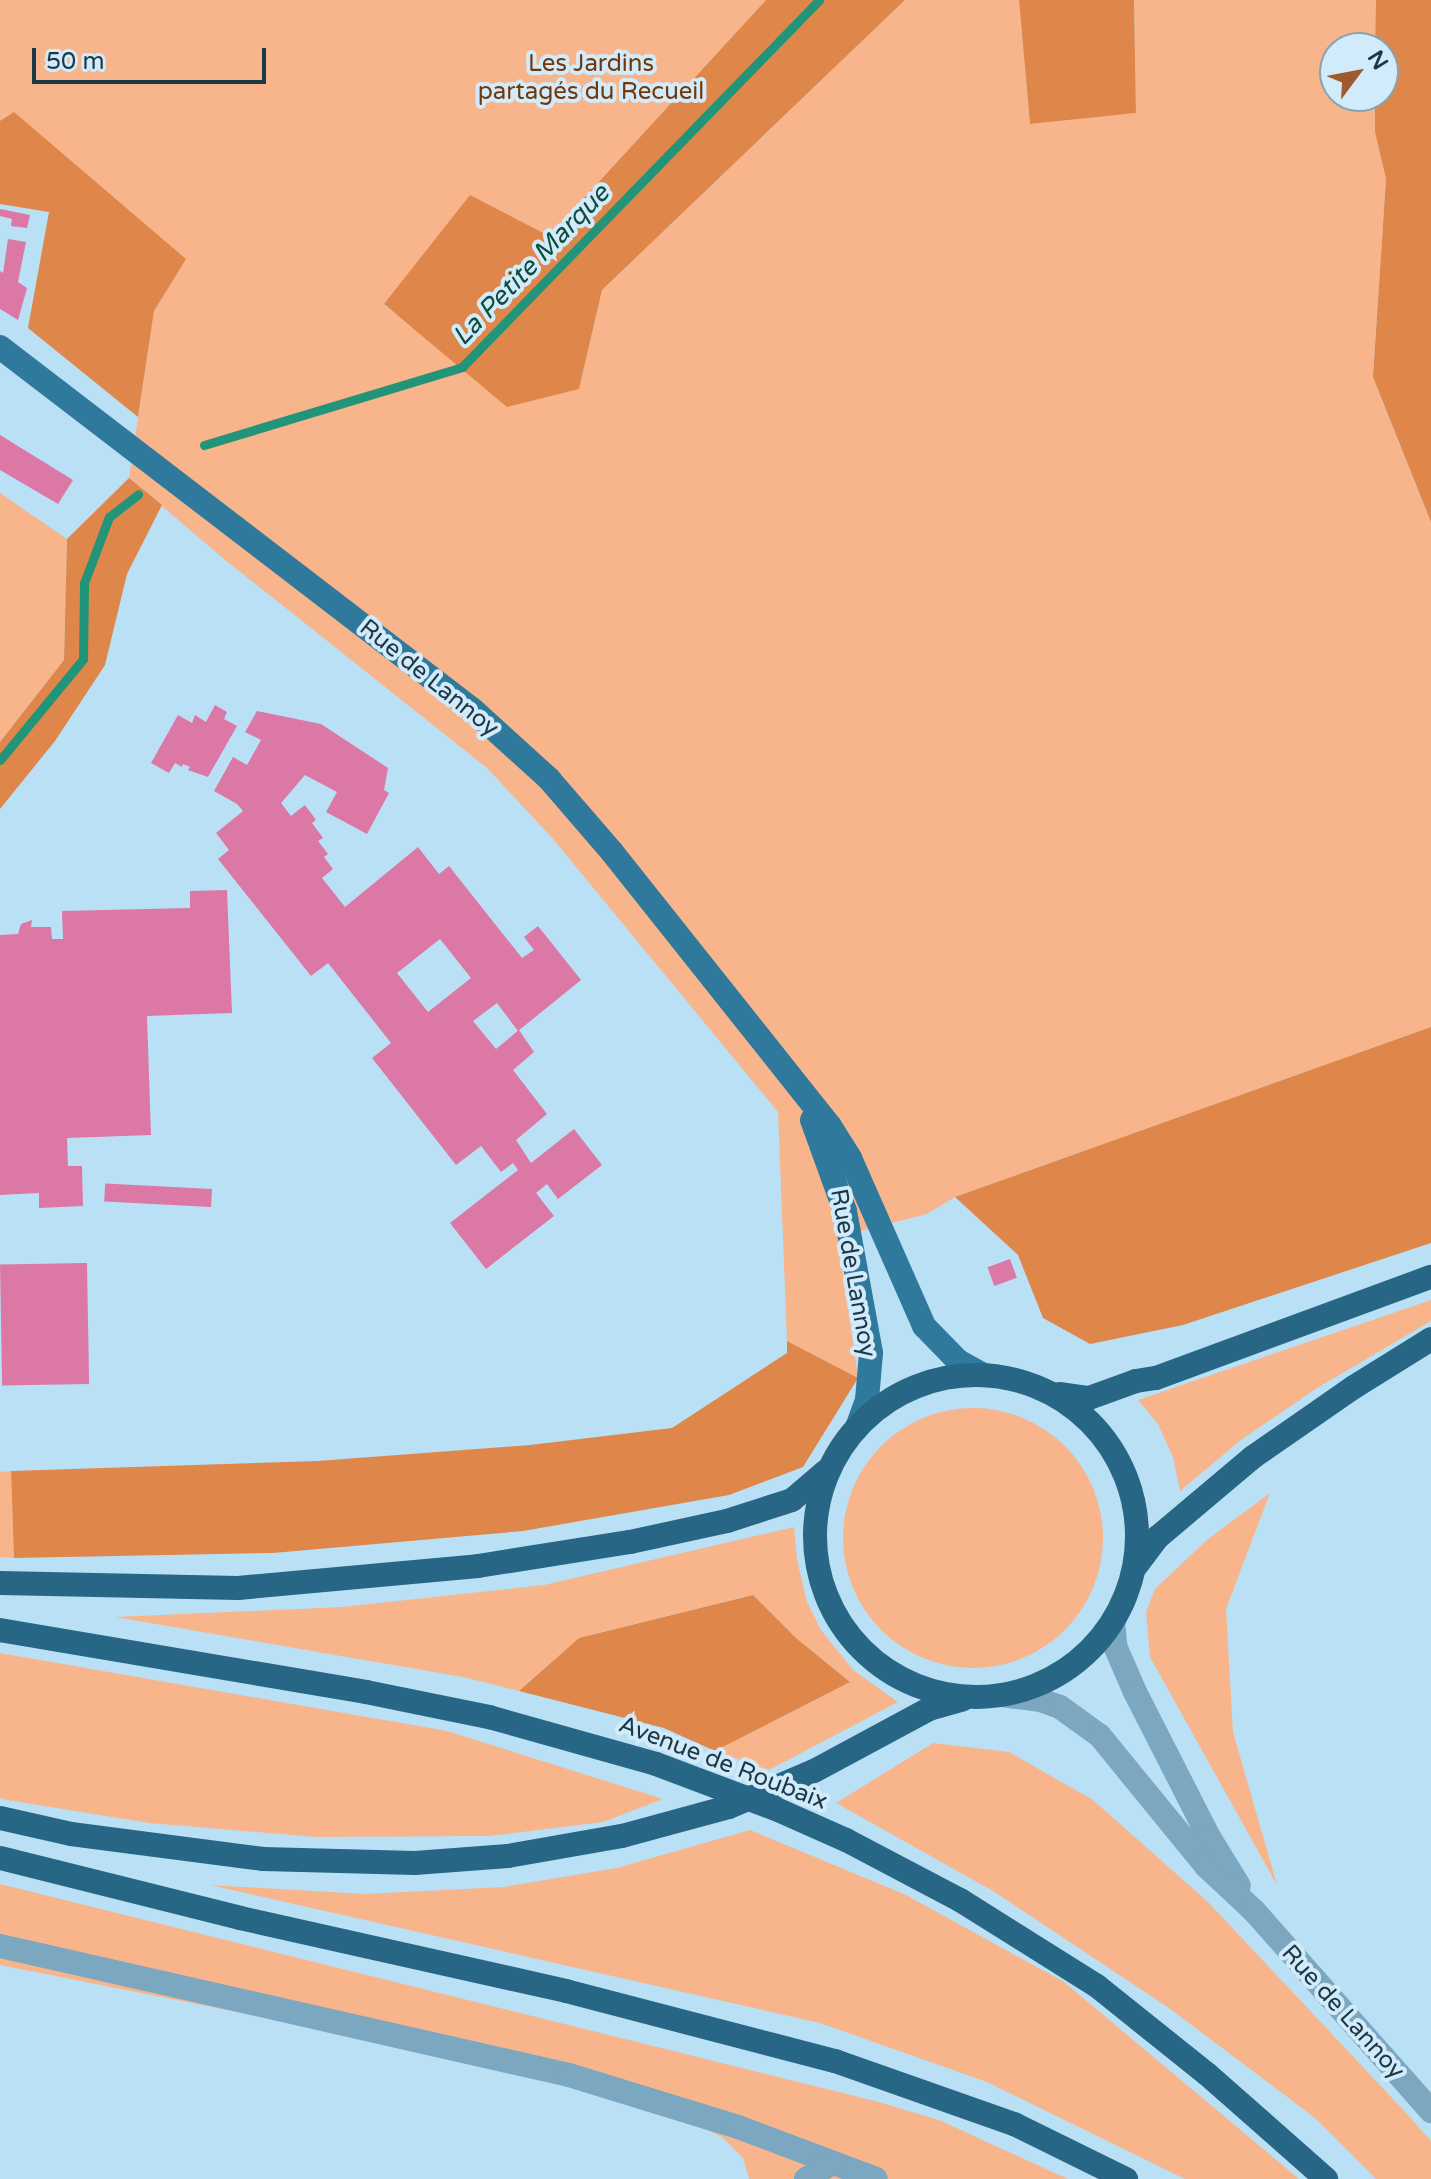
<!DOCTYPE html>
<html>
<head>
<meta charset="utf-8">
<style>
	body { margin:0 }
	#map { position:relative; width:1431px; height:2179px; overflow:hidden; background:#bae0f6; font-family:"Varela Round",sans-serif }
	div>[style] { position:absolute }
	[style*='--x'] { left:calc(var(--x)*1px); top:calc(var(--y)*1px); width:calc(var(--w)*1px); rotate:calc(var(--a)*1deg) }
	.green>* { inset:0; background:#f8b58b }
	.round { border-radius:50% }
	.forest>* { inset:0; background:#df864a }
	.stream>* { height:9px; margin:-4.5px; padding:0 4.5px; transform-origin:4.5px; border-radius:4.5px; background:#219479 }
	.building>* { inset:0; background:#db78a5; transform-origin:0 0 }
	.minor>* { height:24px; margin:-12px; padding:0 12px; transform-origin:12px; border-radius:12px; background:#7ba7c0 }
	.major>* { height:24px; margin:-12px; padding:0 12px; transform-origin:12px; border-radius:12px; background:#2f799c }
	.highway>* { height:24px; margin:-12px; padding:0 12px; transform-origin:12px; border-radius:12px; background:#276785 }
	.highway>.ring { margin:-12px; padding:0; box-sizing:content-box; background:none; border:24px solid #276785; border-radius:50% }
	.highway-bridge>* { height:24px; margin:-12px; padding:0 12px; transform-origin:12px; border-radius:12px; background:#276785 }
	span { translate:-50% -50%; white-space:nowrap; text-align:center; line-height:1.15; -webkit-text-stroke:8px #d2ebfa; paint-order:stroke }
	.park-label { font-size:24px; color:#72380a }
	.street-label { font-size:24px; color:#1c3745 }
	.water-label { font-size:26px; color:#0f4c3d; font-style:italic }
	.north { position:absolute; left:1319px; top:32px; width:80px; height:80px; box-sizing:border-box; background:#d2ebfa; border:2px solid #89a3b2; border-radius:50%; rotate:58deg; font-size:22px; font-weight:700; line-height:32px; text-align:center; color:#1c3745 }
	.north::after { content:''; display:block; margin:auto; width:28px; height:36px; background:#9e5a2b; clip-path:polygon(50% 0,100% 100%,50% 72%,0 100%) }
	.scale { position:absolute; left:32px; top:48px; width:234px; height:36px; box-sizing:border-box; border:4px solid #1c3745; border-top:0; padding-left:10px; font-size:24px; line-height:28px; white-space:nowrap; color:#1c3745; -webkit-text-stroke:6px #d2ebfa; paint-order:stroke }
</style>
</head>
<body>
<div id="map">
	<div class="green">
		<div style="clip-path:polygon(0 0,766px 0,549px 236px,384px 305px,438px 347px,579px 389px,602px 290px,905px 0,1019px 0,1030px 124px,1136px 113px,1134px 0,1376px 0,1375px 48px,1335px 48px,1335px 96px,1375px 96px,1375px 132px,1386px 179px,1373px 377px,1431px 522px,1431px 1027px,955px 1197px,927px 1214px,838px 1237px,858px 1378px,787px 1341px,778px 1112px,553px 839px,487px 768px,224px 559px,129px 478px,154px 311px,186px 259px,0 121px)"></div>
		<div style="clip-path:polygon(0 493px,67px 539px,64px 660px,0 742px)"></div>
		<div style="clip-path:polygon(1431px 1300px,1431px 1321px,1317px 1388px,1241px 1440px,1180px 1491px,1173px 1457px,1158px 1424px,1138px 1400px)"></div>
		<div class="round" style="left:843px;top:1408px;width:260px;height:260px"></div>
		<div style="clip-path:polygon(11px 1471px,14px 1558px,0 1557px,0 1472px)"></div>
		<div style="clip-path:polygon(1270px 1493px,1226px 1609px,1233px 1732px,1277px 1885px,1150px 1657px,1146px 1612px,1155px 1589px,1208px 1539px)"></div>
		<div style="clip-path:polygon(794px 1527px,797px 1560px,807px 1602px,821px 1630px,853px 1670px,898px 1702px,769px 1770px,715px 1751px,850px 1682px,796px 1638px,752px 1595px,579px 1638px,519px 1691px,463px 1677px,115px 1617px,342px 1607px,544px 1585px)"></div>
		<div style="clip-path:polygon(0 1653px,447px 1731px,663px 1799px,603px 1822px,489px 1836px,315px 1837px,149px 1823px,7px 1800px,0 1798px)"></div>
		<div style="clip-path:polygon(933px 1743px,1009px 1752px,1093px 1800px,1208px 1902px,1408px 2115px,1431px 2141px,1431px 2179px,1376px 2179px,1315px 2118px,1169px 2008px,993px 1891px,836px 1803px)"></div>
		<div style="clip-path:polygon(750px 1830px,906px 1895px,1064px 1982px,1299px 2179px,1185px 2179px,987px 2082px,820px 2023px,210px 1885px,364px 1894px,504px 1887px,617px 1868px)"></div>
		<div style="clip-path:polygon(0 1884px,875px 2101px,939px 2120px,1068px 2179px,749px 2179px,743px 2158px,722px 2137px,690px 2122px,632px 2102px,384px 2041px,0 1965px)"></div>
	</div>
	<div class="forest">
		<div style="clip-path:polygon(766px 0,905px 0,602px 290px,579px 389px,507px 407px,384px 304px,470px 195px,549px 236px)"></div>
		<div style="clip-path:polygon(1019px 0,1134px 0,1136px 113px,1030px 124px)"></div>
		<div style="clip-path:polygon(1376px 0,1431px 0,1431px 522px,1373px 377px,1386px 179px,1375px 132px,1375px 96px,1383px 96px,1383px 48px,1375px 48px)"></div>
		<div style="clip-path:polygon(14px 112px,186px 259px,154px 311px,138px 417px,28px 328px,49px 212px,0 204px,0 121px)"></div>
		<div style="clip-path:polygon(129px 478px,162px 505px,127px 574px,105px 665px,55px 741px,0 809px,0 742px,64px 660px,67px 539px)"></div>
		<div style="clip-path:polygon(1431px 1027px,1431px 1243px,1183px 1325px,1090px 1344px,1043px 1318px,1018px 1255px,955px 1197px)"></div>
		<div style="clip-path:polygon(787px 1341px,858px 1378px,803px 1467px,729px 1495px,523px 1531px,273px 1553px,14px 1558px,11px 1471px,318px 1461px,530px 1445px,672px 1428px,787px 1353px)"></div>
		<div style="clip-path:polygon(753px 1595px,796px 1638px,850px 1682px,715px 1751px,664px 1728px,519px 1691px,579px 1638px)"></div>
	</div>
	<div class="stream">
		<div style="--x:204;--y:445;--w:270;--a:-16.8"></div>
		<div style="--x:462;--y:367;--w:512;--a:-45.79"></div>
		<div style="--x:0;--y:760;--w:131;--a:-50.6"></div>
		<div style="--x:83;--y:659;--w:76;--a:-89.2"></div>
		<div style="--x:84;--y:583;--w:71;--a:-69.3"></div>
		<div style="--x:109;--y:517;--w:37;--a:-38"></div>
	</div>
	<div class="building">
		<div style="clip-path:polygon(0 209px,30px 215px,27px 228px,11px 226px,12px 219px,0 216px)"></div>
		<div style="clip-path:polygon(8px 239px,26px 242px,18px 282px,27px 288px,18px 320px,0 309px,0 271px,3px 273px)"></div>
		<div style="clip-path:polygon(0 435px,73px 480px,58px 504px,0 470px)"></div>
		<div style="clip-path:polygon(215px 705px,227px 712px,224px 719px,237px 726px,208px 777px,188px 770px,190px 767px,183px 764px,182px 767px,175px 763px,169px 773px,151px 763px,178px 715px,192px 723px,195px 715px,206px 722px)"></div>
		<div style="clip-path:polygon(evenodd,257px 711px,321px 724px,388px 768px,384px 790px,389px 793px,367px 834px,326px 812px,337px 792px,305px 775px,281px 803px,291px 816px,305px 805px,316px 820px,312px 823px,323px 838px,318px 841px,328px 854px,324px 857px,333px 869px,322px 878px,345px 907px,418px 847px,439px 874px,449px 866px,522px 958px,534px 950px,524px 937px,538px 926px,581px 980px,518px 1031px,497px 1003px,473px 1021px,496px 1049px,519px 1030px,534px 1052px,513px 1070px,547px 1114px,516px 1140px,531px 1163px,574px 1129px,602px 1165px,558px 1199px,547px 1184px,536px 1193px,554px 1216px,486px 1269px,450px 1223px,518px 1170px,513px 1163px,501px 1172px,481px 1146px,456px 1165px,372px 1058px,391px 1043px,328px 963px,311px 976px,218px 859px,229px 850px,216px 833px,243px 811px,237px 804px,214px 791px,233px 757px,247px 765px,261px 740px,245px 732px,257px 711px,440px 939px,471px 978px,428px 1012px,397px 973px,440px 939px)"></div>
		<div style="clip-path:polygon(227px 890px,232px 1013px,147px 1016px,151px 1135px,67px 1138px,68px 1166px,82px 1166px,83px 1206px,39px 1208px,39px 1193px,0 1195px,0 935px,18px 934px,21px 924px,32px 920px,31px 927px,51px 927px,52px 939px,63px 939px,62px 911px,190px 908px,190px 891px)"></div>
		<div style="left:212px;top:1189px;width:18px;height:107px;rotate:93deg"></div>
		<div style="left:1010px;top:1259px;width:20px;height:24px;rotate:70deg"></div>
		<div style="left:87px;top:1263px;width:121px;height:87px;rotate:89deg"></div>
	</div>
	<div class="minor">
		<div style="--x:1113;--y:1621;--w:25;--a:85"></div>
		<div style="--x:1115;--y:1646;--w:50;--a:66.5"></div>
		<div style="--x:1135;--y:1692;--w:163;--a:63"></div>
		<div style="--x:1209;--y:1837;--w:57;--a:58.5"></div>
		<div style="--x:1001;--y:1695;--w:39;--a:7"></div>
		<div style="--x:1040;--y:1700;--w:21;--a:19"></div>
		<div style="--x:1060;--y:1707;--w:49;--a:35.9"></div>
		<div style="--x:1100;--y:1736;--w:168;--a:50.8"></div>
		<div style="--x:1206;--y:1866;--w:67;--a:43.2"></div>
		<div style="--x:1255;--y:1912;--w:266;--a:48.5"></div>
		<div style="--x:0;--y:1946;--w:583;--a:12.77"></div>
		<div style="--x:569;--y:2075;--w:177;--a:17.1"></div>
		<div style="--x:738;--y:2127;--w:147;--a:20.6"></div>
		<div style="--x:806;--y:2179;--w:31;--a:-31"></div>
	</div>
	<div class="major">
		<div style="--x:0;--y:347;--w:596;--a:37.5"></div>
		<div style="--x:473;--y:710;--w:103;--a:42.2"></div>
		<div style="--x:549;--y:779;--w:96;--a:49.2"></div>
		<div style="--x:612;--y:852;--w:350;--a:51.5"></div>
		<div style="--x:830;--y:1126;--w:38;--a:58"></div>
		<div style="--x:850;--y:1158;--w:184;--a:66.2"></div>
		<div style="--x:924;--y:1326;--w:49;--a:45.8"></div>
		<div style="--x:958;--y:1361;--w:26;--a:29"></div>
		<div style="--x:812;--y:1120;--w:97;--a:70.1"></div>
		<div style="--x:845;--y:1211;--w:144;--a:79.6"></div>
		<div style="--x:871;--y:1353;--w:47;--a:94.9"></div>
		<div style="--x:867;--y:1400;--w:30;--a:110"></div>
	</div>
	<div class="highway">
		<div class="ring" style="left:815px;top:1375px;width:298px;height:298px"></div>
		<div style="--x:1059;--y:1394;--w:30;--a:8"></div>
		<div style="--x:1089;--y:1398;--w:50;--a:-19.9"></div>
		<div style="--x:1136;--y:1381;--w:20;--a:-9"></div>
		<div style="--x:1156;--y:1378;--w:293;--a:-20.2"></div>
		<div style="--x:1136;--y:1566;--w:36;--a:-53"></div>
		<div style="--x:1158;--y:1537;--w:124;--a:-40.1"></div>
		<div style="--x:1253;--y:1457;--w:123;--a:-34.7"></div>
		<div style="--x:1354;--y:1387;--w:91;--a:-31.9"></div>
		<div style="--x:0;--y:1583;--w:238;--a:1.2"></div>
		<div style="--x:238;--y:1588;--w:241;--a:-5.2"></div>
		<div style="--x:478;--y:1566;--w:154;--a:-9"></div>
		<div style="--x:630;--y:1542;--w:99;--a:-12.2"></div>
		<div style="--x:727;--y:1521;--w:68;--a:-17.9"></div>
		<div style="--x:792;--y:1500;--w:45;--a:-40.5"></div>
		<div style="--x:0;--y:1630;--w:371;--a:9.6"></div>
		<div style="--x:366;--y:1692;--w:126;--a:11.5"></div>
		<div style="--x:489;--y:1717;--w:173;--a:15.7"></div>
		<div style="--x:0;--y:1818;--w:73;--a:12.7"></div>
		<div style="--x:71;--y:1834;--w:194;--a:7.4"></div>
		<div style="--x:263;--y:1859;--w:152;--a:1.5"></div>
		<div style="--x:415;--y:1863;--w:93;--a:-4.3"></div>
		<div style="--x:508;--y:1856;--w:116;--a:-10"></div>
		<div style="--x:622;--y:1836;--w:111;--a:-15.2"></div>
		<div style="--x:729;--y:1807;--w:92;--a:-23"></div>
		<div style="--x:814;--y:1771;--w:131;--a:-28.3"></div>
		<div style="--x:929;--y:1709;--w:35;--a:-16"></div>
		<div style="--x:846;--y:1840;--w:129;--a:27.8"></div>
		<div style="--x:960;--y:1900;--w:162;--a:32.1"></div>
		<div style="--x:1097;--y:1986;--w:141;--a:38.7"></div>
		<div style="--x:1207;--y:2074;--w:159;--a:41.4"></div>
		<div style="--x:0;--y:1858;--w:247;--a:14"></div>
		<div style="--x:240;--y:1918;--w:334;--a:12.6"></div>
		<div style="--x:566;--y:1991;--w:278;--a:14.6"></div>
		<div style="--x:835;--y:2061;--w:190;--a:19.4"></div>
		<div style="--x:1014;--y:2124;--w:125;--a:26.2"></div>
	</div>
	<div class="highway-bridge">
		<div style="--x:656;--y:1764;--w:128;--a:20.6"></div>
		<div style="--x:776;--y:1809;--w:77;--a:23.9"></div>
	</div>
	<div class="park-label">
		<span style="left:591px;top:78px">Les Jardins<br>partagés du Recueil</span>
	</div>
	<div class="street-label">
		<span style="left:429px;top:678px;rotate:39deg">Rue de Lannoy</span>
		<span style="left:853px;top:1273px;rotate:80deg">Rue de Lannoy</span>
		<span style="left:723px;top:1763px;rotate:21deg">Avenue de Roubaix</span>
		<span style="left:1343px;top:2012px;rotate:48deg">Rue de Lannoy</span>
	</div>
	<div class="water-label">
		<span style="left:531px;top:265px;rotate:-46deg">La Petite Marque</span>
	</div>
	<div class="north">N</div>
	<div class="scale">50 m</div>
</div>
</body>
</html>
